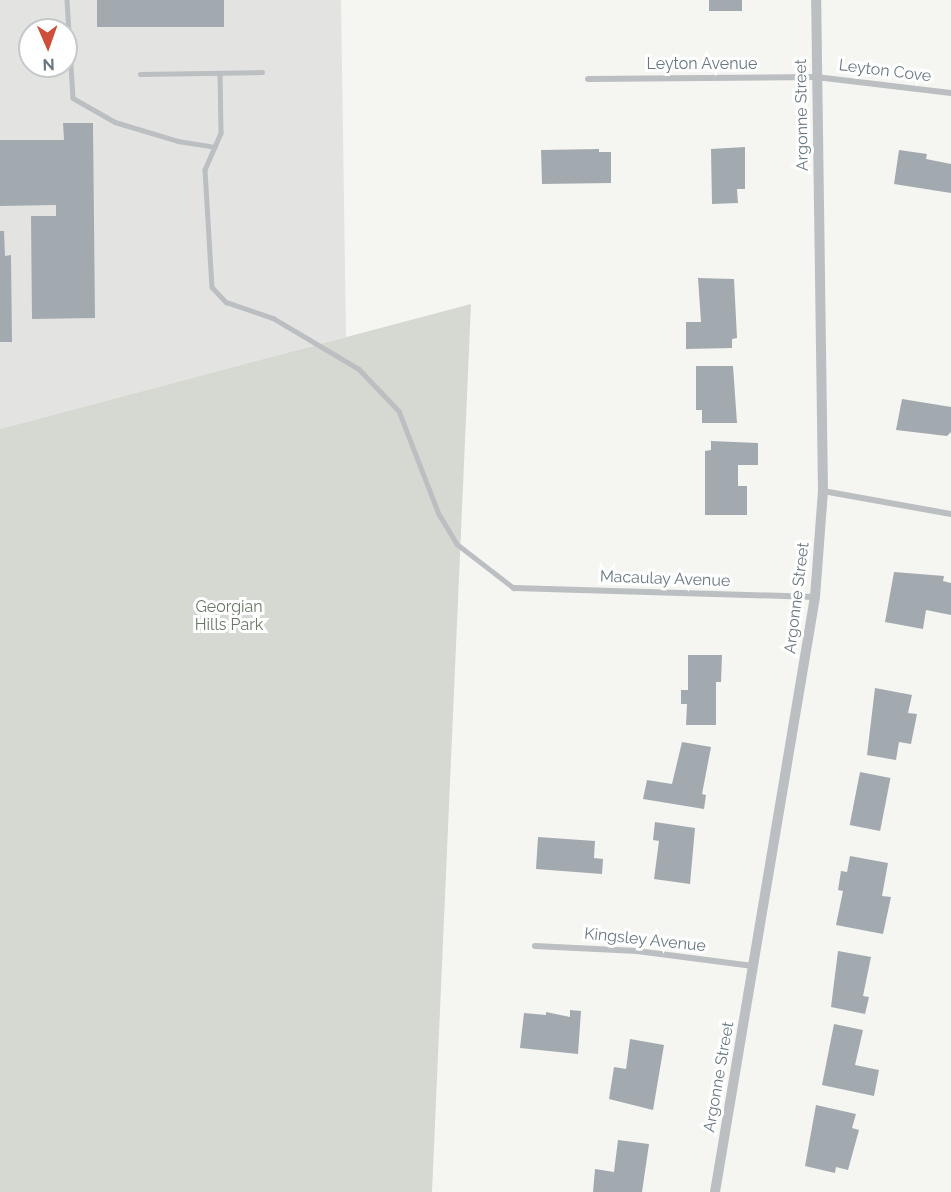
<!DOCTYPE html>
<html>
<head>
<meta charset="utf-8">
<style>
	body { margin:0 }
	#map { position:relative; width:951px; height:1192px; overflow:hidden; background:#f5f5f2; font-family:Raleway,sans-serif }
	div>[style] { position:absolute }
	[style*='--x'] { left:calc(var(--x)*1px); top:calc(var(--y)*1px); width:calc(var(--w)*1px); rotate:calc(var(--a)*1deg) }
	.built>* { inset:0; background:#e3e4e2 }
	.green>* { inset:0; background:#d5d9d2 }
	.building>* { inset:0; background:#a3aaaf; transform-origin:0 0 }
	.service>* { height:4.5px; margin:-2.25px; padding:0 2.25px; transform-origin:2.25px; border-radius:2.25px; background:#bbbfc2 }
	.minor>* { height:6px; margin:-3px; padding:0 3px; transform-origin:3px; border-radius:3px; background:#bbbfc2 }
	.tertiary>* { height:10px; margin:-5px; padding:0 5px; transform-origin:5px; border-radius:5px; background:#bbbfc2 }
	span { translate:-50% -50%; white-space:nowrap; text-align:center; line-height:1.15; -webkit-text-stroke:6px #fff; paint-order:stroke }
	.street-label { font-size:16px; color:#687780 }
	.park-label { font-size:16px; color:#6b7866 }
	.north { position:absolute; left:18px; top:18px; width:60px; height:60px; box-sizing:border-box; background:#fff; border:2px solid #c3c9cc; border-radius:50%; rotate:178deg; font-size:16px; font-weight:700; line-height:24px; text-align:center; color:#687780 }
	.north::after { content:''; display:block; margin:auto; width:21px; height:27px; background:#ce4f39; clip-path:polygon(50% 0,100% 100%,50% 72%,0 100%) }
</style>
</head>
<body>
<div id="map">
	<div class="built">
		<div style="clip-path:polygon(evenodd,0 0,341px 0,346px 337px,0 429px,0 0,30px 30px,66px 30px,66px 66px,30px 66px,30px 30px)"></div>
	</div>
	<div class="green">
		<div style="clip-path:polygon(471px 304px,432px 1192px,0 1192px,0 429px)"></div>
	</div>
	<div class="building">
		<div style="left:97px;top:0;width:127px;height:27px"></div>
		<div style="left:709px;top:0;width:33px;height:11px"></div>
		<div style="clip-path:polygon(63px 123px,93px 123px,95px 318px,32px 319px,31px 216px,56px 216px,56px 205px,0 206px,0 140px,64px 140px)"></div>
		<div style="clip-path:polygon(745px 147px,745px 189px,737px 189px,738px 203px,712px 204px,711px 149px)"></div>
		<div style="clip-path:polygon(599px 149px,599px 152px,611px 152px,611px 183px,542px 184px,541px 150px)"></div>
		<div style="clip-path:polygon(899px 150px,927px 154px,926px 159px,951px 164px,951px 193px,894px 184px)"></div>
		<div style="clip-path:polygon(0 231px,4px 231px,5px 256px,11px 255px,12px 342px,0 342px)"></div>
		<div style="clip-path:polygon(698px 278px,734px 279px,737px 338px,732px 339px,732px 348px,686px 349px,686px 322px,701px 322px)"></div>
		<div style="clip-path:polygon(696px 366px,733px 366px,737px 423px,702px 423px,702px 410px,696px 410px)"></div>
		<div style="clip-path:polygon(902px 399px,951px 407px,951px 432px,947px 436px,896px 430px)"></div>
		<div style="clip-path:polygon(711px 441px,758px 443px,758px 465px,738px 465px,738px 486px,747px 486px,747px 515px,705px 515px,705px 451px,711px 450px)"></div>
		<div style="clip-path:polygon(894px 572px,944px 576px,943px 581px,951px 583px,951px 615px,926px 610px,923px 629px,885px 622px)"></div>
		<div style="clip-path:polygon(688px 655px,722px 655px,721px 682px,716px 682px,716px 725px,686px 725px,687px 704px,681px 704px,681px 690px,688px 690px)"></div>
		<div style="clip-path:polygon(875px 688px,912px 695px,908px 713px,917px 714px,911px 744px,899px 742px,896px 760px,867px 755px)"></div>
		<div style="clip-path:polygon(682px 742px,711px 747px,702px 794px,706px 795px,704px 809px,643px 799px,647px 780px,672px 784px)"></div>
		<div style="left:860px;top:772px;width:31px;height:54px;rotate:11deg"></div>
		<div style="clip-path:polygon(655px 822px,695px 828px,690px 884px,654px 879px,659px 841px,653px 840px)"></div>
		<div style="clip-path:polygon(538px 837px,595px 841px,594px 858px,603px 859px,602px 874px,536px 869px)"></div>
		<div style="clip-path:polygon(850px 856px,888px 863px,882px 896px,891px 897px,883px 934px,836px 925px,843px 891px,838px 890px,841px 871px,847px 872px)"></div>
		<div style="clip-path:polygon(838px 951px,871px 957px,863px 996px,869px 997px,865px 1014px,831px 1007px)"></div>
		<div style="clip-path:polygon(570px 1010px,581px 1011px,578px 1054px,520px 1048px,524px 1013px,546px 1015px,546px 1012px,570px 1017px)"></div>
		<div style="clip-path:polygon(834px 1024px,863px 1030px,855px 1065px,879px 1070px,874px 1096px,822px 1085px)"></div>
		<div style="clip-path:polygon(630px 1039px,664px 1045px,653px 1110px,609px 1099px,614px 1067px,626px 1069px)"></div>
		<div style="clip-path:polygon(816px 1105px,856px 1114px,852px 1128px,859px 1130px,848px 1170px,836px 1167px,835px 1173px,805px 1166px)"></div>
		<div style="clip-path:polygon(618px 1140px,649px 1144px,642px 1192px,593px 1192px,595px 1169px,614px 1172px)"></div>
	</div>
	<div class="service">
		<div style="--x:67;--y:0;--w:98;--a:86.5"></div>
		<div style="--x:73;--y:98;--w:48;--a:29.7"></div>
		<div style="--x:115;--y:122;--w:66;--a:16.8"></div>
		<div style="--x:178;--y:141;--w:37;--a:9"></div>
		<div style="--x:220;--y:73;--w:60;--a:89"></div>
		<div style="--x:221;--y:133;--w:40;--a:113.4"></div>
		<div style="--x:205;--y:170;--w:117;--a:86.6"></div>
		<div style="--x:212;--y:287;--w:21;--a:47"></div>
		<div style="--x:226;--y:302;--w:50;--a:18.8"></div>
		<div style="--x:273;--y:318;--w:100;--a:30.7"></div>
		<div style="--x:359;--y:369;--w:58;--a:46.4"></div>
		<div style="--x:399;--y:411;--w:110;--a:68.8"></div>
		<div style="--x:439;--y:514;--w:35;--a:59"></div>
		<div style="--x:457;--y:544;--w:72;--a:37.7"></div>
		<div style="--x:140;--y:74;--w:122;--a:-0.9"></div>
	</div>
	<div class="minor">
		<div style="--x:588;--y:79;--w:228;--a:-0.5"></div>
		<div style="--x:816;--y:77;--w:136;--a:6.8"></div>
		<div style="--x:823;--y:491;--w:130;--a:10.2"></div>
		<div style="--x:514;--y:588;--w:301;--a:1.7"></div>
		<div style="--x:535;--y:946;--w:102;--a:2.8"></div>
		<div style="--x:637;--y:951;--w:117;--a:7.4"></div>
	</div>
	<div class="tertiary">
		<div style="--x:715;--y:1192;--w:603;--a:-80.46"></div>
		<div style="--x:815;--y:597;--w:106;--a:-85.7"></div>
		<div style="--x:823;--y:491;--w:491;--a:-90.8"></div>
	</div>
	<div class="street-label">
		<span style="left:702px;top:64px">Leyton Avenue</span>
		<span style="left:885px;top:71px;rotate:7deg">Leyton Cove</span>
		<span style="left:802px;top:115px;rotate:-91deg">Argonne Street</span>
		<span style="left:665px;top:579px;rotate:2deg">Macaulay Avenue</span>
		<span style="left:797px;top:598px;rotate:-83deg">Argonne Street</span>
		<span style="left:645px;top:940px;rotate:6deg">Kingsley Avenue</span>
		<span style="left:719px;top:1077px;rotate:-80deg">Argonne Street</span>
	</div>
	<div class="park-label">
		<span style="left:229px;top:616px">Georgian<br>Hills Park</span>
	</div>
	<div class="north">N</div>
</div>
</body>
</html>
